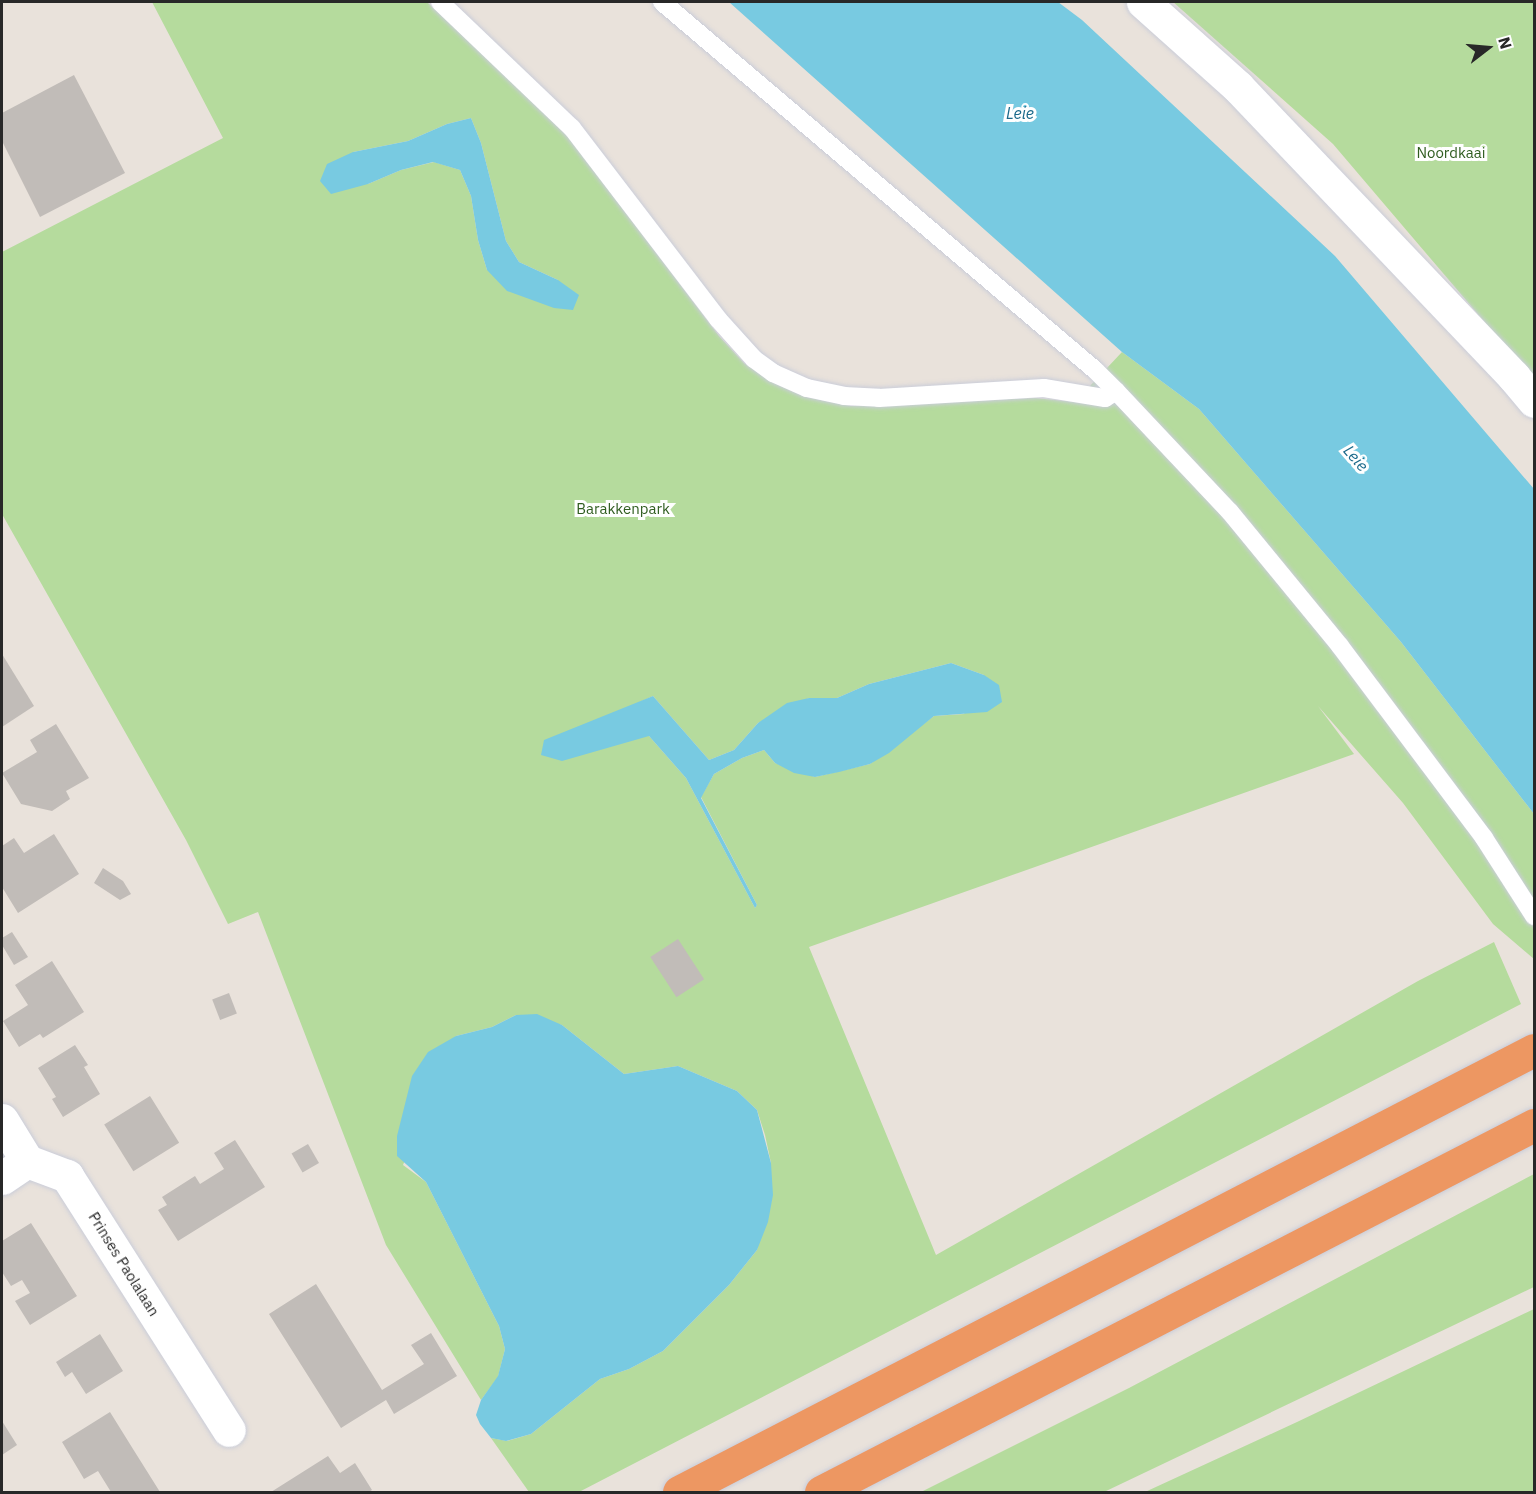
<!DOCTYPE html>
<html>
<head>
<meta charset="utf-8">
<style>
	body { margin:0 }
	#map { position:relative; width:1536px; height:1494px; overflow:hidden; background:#e9e2db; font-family:"IBM Plex Sans",sans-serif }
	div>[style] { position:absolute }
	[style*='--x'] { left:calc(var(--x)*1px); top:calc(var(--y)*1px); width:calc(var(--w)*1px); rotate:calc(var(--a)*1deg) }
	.green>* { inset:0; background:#b5db9d }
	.water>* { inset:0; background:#78cae1 }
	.building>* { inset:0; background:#c1bcb8; transform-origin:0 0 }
	.roads { filter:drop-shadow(0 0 2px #cacdd9) drop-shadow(0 0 2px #cacdd9) }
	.lane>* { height:18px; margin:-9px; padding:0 9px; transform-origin:9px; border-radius:9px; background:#fff }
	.street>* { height:33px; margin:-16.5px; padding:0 16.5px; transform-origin:16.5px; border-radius:16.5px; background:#fff }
	.highway>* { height:33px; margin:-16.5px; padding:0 16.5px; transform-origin:16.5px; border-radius:16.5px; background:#ed9762 }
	span { translate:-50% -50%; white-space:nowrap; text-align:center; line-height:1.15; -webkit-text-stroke:6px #fff; paint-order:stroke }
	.park-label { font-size:15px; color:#305d20 }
	.street-label { font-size:15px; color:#282828 }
	.water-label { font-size:16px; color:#1a698a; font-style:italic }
	.frame { position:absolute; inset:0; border:3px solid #282828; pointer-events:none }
	.north { position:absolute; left:1458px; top:18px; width:60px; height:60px; -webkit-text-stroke:4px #fff; paint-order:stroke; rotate:74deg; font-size:16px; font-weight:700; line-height:24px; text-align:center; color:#282828 }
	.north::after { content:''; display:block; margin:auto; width:21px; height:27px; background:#282828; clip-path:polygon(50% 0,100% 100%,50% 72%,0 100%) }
</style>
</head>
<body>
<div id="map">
	<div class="green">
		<div style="clip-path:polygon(evenodd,152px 2px,427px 2px,564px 131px,719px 336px,744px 363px,764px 377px,806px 397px,851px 406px,1035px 398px,1075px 402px,1122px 352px,1199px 409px,1401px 642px,1534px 814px,1534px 959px,1493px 924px,1403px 803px,1318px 706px,1354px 754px,809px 947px,936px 1255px,1418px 981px,1494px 942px,1521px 1004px,579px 1492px,529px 1492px,491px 1438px,507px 1441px,531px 1434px,600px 1379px,629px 1369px,663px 1351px,729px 1285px,757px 1250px,771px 1163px,765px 1135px,757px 1110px,737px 1091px,678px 1066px,624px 1074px,562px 1025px,516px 1015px,492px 1027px,456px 1036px,403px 1165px,426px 1182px,499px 1326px,505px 1349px,498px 1377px,481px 1400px,386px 1245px,258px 912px,228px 924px,186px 840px,2px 514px,2px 252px,223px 138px,152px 2px,471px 118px,481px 143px,506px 241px,519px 262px,558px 280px,487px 270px,478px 240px,471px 196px,460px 170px,434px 162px,401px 170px,368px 184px,353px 152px,408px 141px,447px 124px,471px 118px,152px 2px,951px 663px,984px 675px,964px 714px,934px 716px,870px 764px,815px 777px,775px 763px,764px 750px,742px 758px,714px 774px,701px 797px,757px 905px,755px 908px,686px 778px,649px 736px,620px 711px,653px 696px,709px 760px,734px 750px,758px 723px,809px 698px,837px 698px,869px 684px,951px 663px)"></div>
		<div style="clip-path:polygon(1173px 2px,1534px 2px,1534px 380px,1333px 144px)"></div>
		<div style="clip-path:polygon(1534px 1174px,1534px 1287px,1104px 1492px,921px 1492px,1129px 1388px)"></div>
		<div style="clip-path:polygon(1534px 1309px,1534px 1492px,1145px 1492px,1297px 1422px)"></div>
	</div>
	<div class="water">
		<div style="clip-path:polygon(729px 2px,1058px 2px,1082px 20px,1335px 256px,1534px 489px,1534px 814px,1401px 642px,1199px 409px,1122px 352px)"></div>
		<div style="clip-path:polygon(471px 118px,481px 143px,506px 241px,519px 262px,558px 280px,579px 295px,573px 310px,554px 308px,507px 291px,487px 270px,478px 240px,471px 196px,460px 170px,433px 162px,401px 170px,368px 184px,331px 194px,320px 181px,327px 164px,353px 152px,408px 141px,447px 124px)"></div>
		<div style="clip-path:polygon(951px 663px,984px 675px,999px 685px,1002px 702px,987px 712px,934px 716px,889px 753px,870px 764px,839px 772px,815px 777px,794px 773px,775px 763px,764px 750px,742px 758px,714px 774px,701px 798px,757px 905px,755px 908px,686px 778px,649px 736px,562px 761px,541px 755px,544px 740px,653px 696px,709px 760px,734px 750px,758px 723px,787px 703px,809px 698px,837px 698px,869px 684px)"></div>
		<div style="clip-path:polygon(537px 1014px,562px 1025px,624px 1074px,678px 1066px,737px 1091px,757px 1110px,771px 1163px,773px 1195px,768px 1222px,757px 1250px,729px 1285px,663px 1351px,629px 1369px,600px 1379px,531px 1434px,506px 1441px,491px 1438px,480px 1424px,476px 1415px,481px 1400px,498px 1376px,505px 1349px,499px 1326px,426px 1182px,397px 1156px,397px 1136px,412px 1076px,428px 1052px,456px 1036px,492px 1027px,516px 1015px)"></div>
	</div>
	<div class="building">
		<div style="clip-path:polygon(74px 75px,125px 173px,40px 217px,2px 141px,2px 113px)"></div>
		<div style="clip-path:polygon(2px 654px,34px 706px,2px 727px)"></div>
		<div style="clip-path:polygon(56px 724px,89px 778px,66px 791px,70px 799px,52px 811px,21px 804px,2px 773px,37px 752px,30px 740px)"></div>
		<div style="clip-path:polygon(54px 834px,79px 874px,18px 913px,2px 887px,2px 846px,14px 838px,24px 853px)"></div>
		<div style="clip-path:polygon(103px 868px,123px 881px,131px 894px,120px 900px,94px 883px)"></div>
		<div style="clip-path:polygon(12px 932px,28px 957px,14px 965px,2px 945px,2px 938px)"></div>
		<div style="left:678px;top:939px;width:48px;height:33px;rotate:57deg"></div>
		<div style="clip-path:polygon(52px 961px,84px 1012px,43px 1038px,40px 1034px,19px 1047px,3px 1021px,28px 1005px,15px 985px)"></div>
		<div style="left:229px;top:993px;width:22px;height:18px;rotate:69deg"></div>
		<div style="clip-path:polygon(75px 1045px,88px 1065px,84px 1067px,100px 1094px,63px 1117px,52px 1099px,56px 1097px,38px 1068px)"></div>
		<div style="left:150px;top:1096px;width:55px;height:54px;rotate:58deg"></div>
		<div style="clip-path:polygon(235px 1140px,265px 1187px,178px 1241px,158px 1210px,167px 1205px,162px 1197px,195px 1176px,200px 1184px,224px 1169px,214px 1153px)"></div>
		<div style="left:308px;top:1144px;width:22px;height:19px;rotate:60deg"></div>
		<div style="clip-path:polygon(31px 1223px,77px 1296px,30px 1325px,15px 1301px,30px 1293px,22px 1280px,11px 1286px,2px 1272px,2px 1241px)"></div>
		<div style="clip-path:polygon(316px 1284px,382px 1390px,424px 1364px,411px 1345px,431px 1333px,457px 1376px,394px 1414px,386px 1400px,341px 1428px,269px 1314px)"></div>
		<div style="clip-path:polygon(100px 1334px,123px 1371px,86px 1394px,72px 1372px,65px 1377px,56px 1362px)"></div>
		<div style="clip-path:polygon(110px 1412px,133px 1449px,160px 1492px,111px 1492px,98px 1471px,84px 1479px,62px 1442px)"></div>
		<div style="clip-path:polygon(2px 1421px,17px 1445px,2px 1455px)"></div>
		<div style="clip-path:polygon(328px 1456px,340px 1473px,355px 1463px,372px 1490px,369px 1492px,271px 1492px)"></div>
	</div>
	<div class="roads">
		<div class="lane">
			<div style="--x:440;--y:2;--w:182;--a:43.7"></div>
			<div style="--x:572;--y:128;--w:240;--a:52.6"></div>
			<div style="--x:718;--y:319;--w:54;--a:48"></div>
			<div style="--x:754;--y:359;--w:24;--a:36"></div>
			<div style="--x:773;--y:373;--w:37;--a:24"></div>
			<div style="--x:807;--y:388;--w:38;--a:12"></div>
			<div style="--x:844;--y:396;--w:35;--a:3"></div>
			<div style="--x:879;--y:398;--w:165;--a:-3.5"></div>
			<div style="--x:1044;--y:388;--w:62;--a:9.3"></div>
			<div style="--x:1105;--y:398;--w:13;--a:-32"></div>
			<div style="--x:662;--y:2;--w:568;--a:40.36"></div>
			<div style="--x:1095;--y:370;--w:30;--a:45"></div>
			<div style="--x:1116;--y:391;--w:166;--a:46.7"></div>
			<div style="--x:1230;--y:512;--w:173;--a:50.6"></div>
			<div style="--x:1340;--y:646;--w:240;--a:53.1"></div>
			<div style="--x:1484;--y:838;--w:93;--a:57.3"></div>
		</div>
		<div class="street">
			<div style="--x:1143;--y:2;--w:127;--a:41.8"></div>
			<div style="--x:1238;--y:87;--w:400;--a:46.4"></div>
			<div style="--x:1514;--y:377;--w:31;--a:50"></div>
			<div style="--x:2;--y:1120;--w:48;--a:58.6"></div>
			<div style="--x:27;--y:1161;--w:43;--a:20.6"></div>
			<div style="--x:67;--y:1176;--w:301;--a:57.5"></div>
			<div style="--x:2;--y:1178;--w:30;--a:-34"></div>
		</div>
		<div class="highway">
			<div style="--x:679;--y:1492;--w:962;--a:-27.34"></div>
			<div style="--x:821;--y:1492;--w:802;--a:-27.24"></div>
		</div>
	</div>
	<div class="park-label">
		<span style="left:1451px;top:153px">Noordkaai</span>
		<span style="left:623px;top:509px">Barakkenpark</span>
	</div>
	<div class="street-label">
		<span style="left:124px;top:1264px;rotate:58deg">Prinses Paolalaan</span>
	</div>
	<div class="water-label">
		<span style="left:1020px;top:113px">Leie</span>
		<span style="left:1356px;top:458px;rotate:49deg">Leie</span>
	</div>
	<div class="frame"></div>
	<div class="north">N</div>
</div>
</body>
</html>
